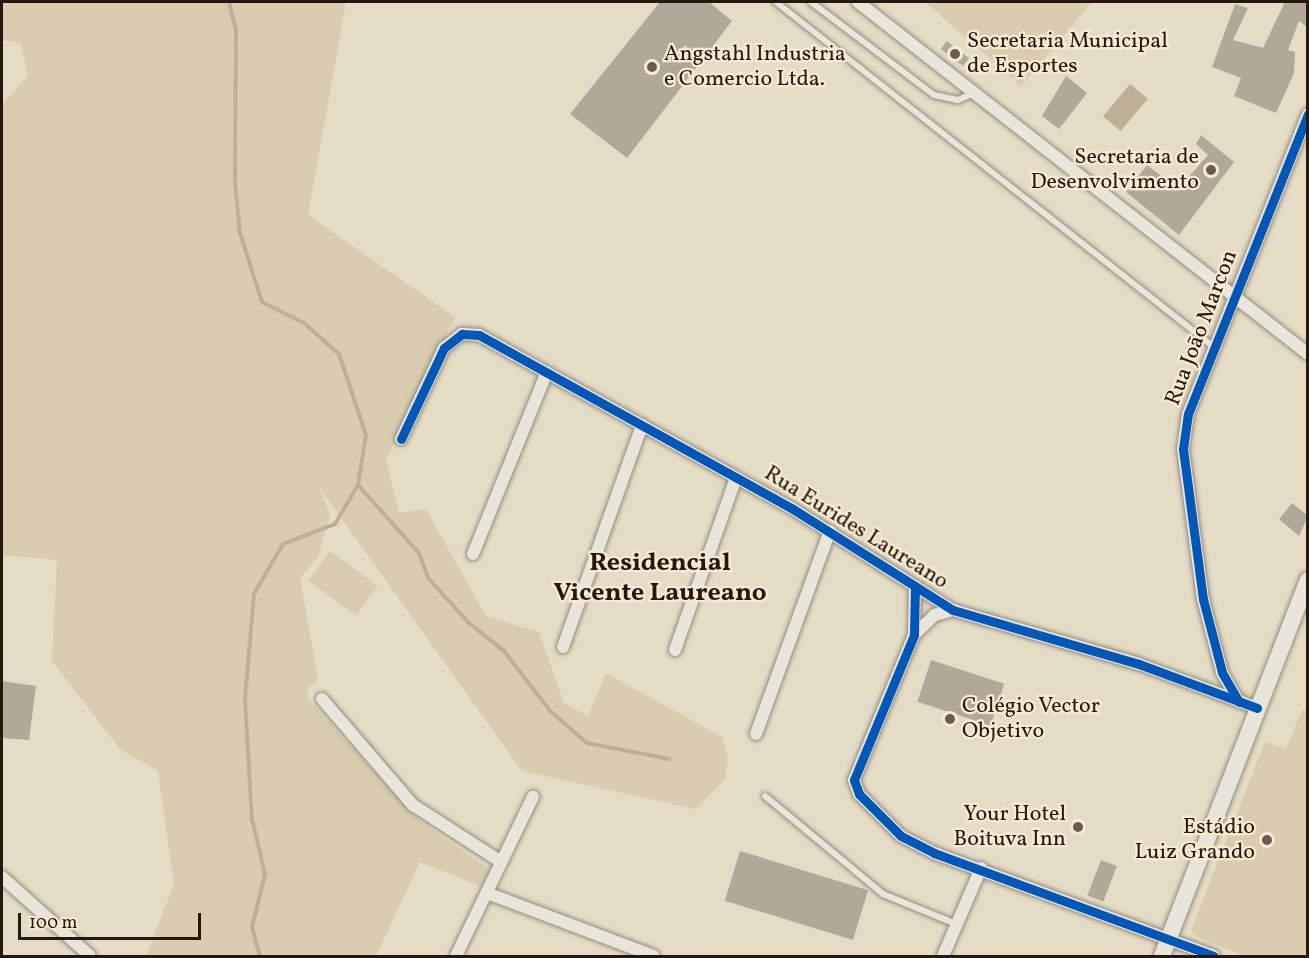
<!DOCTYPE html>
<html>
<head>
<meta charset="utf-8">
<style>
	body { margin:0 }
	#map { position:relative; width:1309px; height:958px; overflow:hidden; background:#e5dcc6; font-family:Vollkorn,serif }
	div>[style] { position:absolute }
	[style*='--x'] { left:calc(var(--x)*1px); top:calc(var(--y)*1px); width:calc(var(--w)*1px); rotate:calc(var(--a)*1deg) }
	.green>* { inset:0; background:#d9ccaf; transform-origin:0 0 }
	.water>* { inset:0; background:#beaf95; transform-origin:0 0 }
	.stream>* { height:4px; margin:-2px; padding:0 2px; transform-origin:2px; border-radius:2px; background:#beaf95 }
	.building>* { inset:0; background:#b0a899; transform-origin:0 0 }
	.roads { filter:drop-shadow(0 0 2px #938c7f) drop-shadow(0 0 2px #938c7f) }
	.lane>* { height:6px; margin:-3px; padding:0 3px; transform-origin:3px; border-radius:3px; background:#eae5da }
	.street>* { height:12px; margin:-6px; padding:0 6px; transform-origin:6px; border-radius:6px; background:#eae5da }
	.secondary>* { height:16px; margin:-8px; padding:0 8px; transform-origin:8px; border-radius:8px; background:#eae5da }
	.cycleway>* { height:9px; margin:-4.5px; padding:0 4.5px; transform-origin:4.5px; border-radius:4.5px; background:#0057b8 }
	.dots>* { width:16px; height:16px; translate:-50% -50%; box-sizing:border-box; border:3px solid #f7ecd2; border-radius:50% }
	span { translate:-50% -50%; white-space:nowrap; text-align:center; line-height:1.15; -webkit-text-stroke:4.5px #f7ecd2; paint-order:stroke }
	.poi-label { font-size:22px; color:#271711 }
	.left { translate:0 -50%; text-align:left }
	.right { translate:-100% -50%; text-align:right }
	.street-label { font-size:22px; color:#271711 }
	.quarter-label { font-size:26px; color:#271711; font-weight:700 }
	.frame { position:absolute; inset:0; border:3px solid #271711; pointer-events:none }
	.scale { position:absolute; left:18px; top:913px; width:183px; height:27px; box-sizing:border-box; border:3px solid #271711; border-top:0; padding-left:8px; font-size:18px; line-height:21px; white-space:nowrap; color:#271711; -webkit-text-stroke:4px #f7ecd2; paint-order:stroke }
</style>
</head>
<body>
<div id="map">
	<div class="green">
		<div style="clip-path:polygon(2px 2px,346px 2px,308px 215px,455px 317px,386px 460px,399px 513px,426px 509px,486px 616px,539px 632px,564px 703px,588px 716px,606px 673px,722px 737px,728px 758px,725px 779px,696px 809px,522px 771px,319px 487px,330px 515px,318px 557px,300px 578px,318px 680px,307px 689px,309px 700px,417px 819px,490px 870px,483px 887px,420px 862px,376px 956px,146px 956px,174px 884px,158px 771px,120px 749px,52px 661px,57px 560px,2px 555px,2px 104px,28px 76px,21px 43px,2px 40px)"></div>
		<div style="clip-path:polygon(925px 2px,1092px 2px,1021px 86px)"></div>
		<div style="left:330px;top:551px;width:59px;height:37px;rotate:36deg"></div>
		<div style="clip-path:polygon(1302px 710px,1308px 712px,1307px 956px,1245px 956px,1197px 937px,1191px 930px,1265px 742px,1286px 749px)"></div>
	</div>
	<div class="water">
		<div style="left:1130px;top:84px;width:23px;height:42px;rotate:40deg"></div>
	</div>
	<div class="stream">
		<div style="--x:229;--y:2;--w:30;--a:76"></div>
		<div style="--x:236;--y:31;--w:152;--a:90.4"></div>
		<div style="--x:235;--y:183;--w:50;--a:84.3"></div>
		<div style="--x:240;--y:233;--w:72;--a:72.3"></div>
		<div style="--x:262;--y:302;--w:47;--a:26.6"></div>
		<div style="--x:304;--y:323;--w:47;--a:41.5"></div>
		<div style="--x:339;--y:354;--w:85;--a:71.6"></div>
		<div style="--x:366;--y:435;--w:51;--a:99.1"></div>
		<div style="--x:358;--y:485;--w:45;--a:120.5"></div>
		<div style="--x:335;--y:524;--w:56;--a:159"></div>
		<div style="--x:283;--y:544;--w:58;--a:120.1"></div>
		<div style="--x:254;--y:594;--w:105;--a:94.9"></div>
		<div style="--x:245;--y:699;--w:120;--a:86.7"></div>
		<div style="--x:252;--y:819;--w:57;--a:76.7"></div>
		<div style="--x:265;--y:874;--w:55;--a:103.8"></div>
		<div style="--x:252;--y:927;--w:30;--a:75"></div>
		<div style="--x:358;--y:485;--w:91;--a:48.1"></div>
		<div style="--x:419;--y:553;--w:27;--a:70"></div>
		<div style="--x:428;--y:578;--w:61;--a:47.7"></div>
		<div style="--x:469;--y:623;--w:45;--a:38.7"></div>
		<div style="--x:504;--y:651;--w:77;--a:52.4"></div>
		<div style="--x:551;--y:712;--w:48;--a:40.7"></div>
		<div style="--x:587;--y:743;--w:84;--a:11"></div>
	</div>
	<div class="building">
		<div style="clip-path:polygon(660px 2px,709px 2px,732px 21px,627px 158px,570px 114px)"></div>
		<div style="clip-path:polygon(1285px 2px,1308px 2px,1308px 28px,1299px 21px,1288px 50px,1295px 52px,1294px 73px,1276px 113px,1234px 96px,1241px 78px,1212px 67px,1235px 4px,1248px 8px,1233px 40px,1263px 48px)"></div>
		<div style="left:947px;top:41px;width:28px;height:10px;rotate:38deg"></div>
		<div style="clip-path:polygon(1066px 76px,1087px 93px,1059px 129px,1042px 116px)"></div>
		<div style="clip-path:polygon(1201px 135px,1234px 162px,1179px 235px,1126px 192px,1147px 165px,1178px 189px,1208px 155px,1196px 144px)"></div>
		<div style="clip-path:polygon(1292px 503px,1308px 516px,1299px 536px,1279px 519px)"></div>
		<div style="left:931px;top:660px;width:77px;height:44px;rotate:18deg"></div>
		<div style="clip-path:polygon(2px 681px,36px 686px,29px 740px,2px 738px)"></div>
		<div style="left:740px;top:851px;width:134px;height:52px;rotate:17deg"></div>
		<div style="left:1101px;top:860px;width:17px;height:38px;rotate:21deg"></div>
	</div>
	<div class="roads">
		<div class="lane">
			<div style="--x:776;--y:2;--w:558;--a:38.23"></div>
			<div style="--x:811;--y:2;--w:154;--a:37.1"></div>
			<div style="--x:934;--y:95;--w:25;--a:12"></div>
			<div style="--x:958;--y:100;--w:17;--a:-24"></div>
			<div style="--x:765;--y:796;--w:153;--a:39.7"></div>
			<div style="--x:883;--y:894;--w:79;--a:22.3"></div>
		</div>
		<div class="street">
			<div style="--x:858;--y:2;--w:571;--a:38.03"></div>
			<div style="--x:401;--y:439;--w:101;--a:-64.7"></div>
			<div style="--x:444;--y:348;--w:23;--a:-38"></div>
			<div style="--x:462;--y:334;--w:17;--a:3"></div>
			<div style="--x:479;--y:335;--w:359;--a:29"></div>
			<div style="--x:793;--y:509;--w:189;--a:32.3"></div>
			<div style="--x:953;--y:610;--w:194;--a:16.2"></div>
			<div style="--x:1139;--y:664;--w:126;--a:20.4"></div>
			<div style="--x:473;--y:554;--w:196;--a:-67.9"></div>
			<div style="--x:915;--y:586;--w:49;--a:91.2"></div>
			<div style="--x:914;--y:635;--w:157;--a:112.5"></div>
			<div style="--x:854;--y:780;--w:15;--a:70"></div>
			<div style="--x:859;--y:794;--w:59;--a:45"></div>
			<div style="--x:901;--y:836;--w:37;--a:27"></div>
			<div style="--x:934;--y:853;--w:298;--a:20.2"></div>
			<div style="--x:915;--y:634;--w:28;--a:-44"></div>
			<div style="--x:935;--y:615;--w:19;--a:-16"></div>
			<div style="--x:563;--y:647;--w:236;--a:-70.4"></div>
			<div style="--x:675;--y:650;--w:182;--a:-70.5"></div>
			<div style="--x:322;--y:699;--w:140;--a:49.4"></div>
			<div style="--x:413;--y:805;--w:105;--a:32.9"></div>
			<div style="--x:1239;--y:702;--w:34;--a:-120"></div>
			<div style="--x:1222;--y:672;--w:75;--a:-104.6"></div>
			<div style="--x:1203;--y:599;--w:151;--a:-97.6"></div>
			<div style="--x:1183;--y:449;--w:35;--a:-82"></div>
			<div style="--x:1188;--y:414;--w:323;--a:-68.2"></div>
			<div style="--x:756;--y:734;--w:216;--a:-70"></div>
			<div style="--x:2;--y:877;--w:118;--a:41.9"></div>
			<div style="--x:487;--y:893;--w:178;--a:20.7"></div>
			<div style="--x:456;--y:956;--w:177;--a:-64.2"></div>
			<div style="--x:943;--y:956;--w:96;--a:-66.6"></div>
		</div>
		<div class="secondary">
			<div style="--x:1162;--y:956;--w:403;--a:-68.8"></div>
		</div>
	</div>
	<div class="cycleway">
		<div style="--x:401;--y:439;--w:101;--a:-64.7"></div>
		<div style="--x:444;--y:348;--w:23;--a:-38"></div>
		<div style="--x:462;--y:334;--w:17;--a:3"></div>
		<div style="--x:479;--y:335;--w:359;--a:29"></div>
		<div style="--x:793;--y:509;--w:189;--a:32.3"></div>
		<div style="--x:953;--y:610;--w:194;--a:16.2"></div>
		<div style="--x:1139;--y:664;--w:126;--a:20.4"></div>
		<div style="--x:915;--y:586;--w:49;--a:91.2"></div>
		<div style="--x:914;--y:635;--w:157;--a:112.5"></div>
		<div style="--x:854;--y:780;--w:15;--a:70"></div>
		<div style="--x:859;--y:794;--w:59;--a:45"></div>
		<div style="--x:901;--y:836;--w:37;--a:27"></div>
		<div style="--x:934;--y:853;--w:298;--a:20.2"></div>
		<div style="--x:1239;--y:702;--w:34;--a:-120"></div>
		<div style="--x:1222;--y:672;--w:75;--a:-104.6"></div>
		<div style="--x:1203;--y:599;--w:151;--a:-97.6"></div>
		<div style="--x:1183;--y:449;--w:35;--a:-82"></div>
		<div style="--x:1188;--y:414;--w:323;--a:-68.2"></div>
	</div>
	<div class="dots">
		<div style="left:955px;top:54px;background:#6a5c50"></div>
		<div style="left:652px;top:67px;background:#6a5c50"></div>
		<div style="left:1211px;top:170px;background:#6a5c50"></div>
		<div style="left:950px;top:719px;background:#6a5c50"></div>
		<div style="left:1078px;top:827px;background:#6a5c50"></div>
		<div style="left:1267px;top:840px;background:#6a5c50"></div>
	</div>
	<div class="poi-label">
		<span class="left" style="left:967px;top:54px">Secretaria Municipal<br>de Esportes</span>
		<span class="left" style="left:664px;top:67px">Angstahl Industria<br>e Comercio Ltda.</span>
		<span class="right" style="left:1199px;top:170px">Secretaria de<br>Desenvolvimento</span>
		<span class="left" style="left:962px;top:719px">Colégio Vector<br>Objetivo</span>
		<span class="right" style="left:1066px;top:827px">Your Hotel<br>Boituva Inn</span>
		<span class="right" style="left:1255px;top:840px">Estádio<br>Luiz Grando</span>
	</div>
	<div class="street-label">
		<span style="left:1202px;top:328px;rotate:-69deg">Rua João Marcon</span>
		<span style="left:856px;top:528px;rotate:32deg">Rua Eurides Laureano</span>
	</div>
	<div class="quarter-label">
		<span style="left:660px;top:579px">Residencial<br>Vicente Laureano</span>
	</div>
	<div class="frame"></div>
	<div class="scale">100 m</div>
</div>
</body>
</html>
